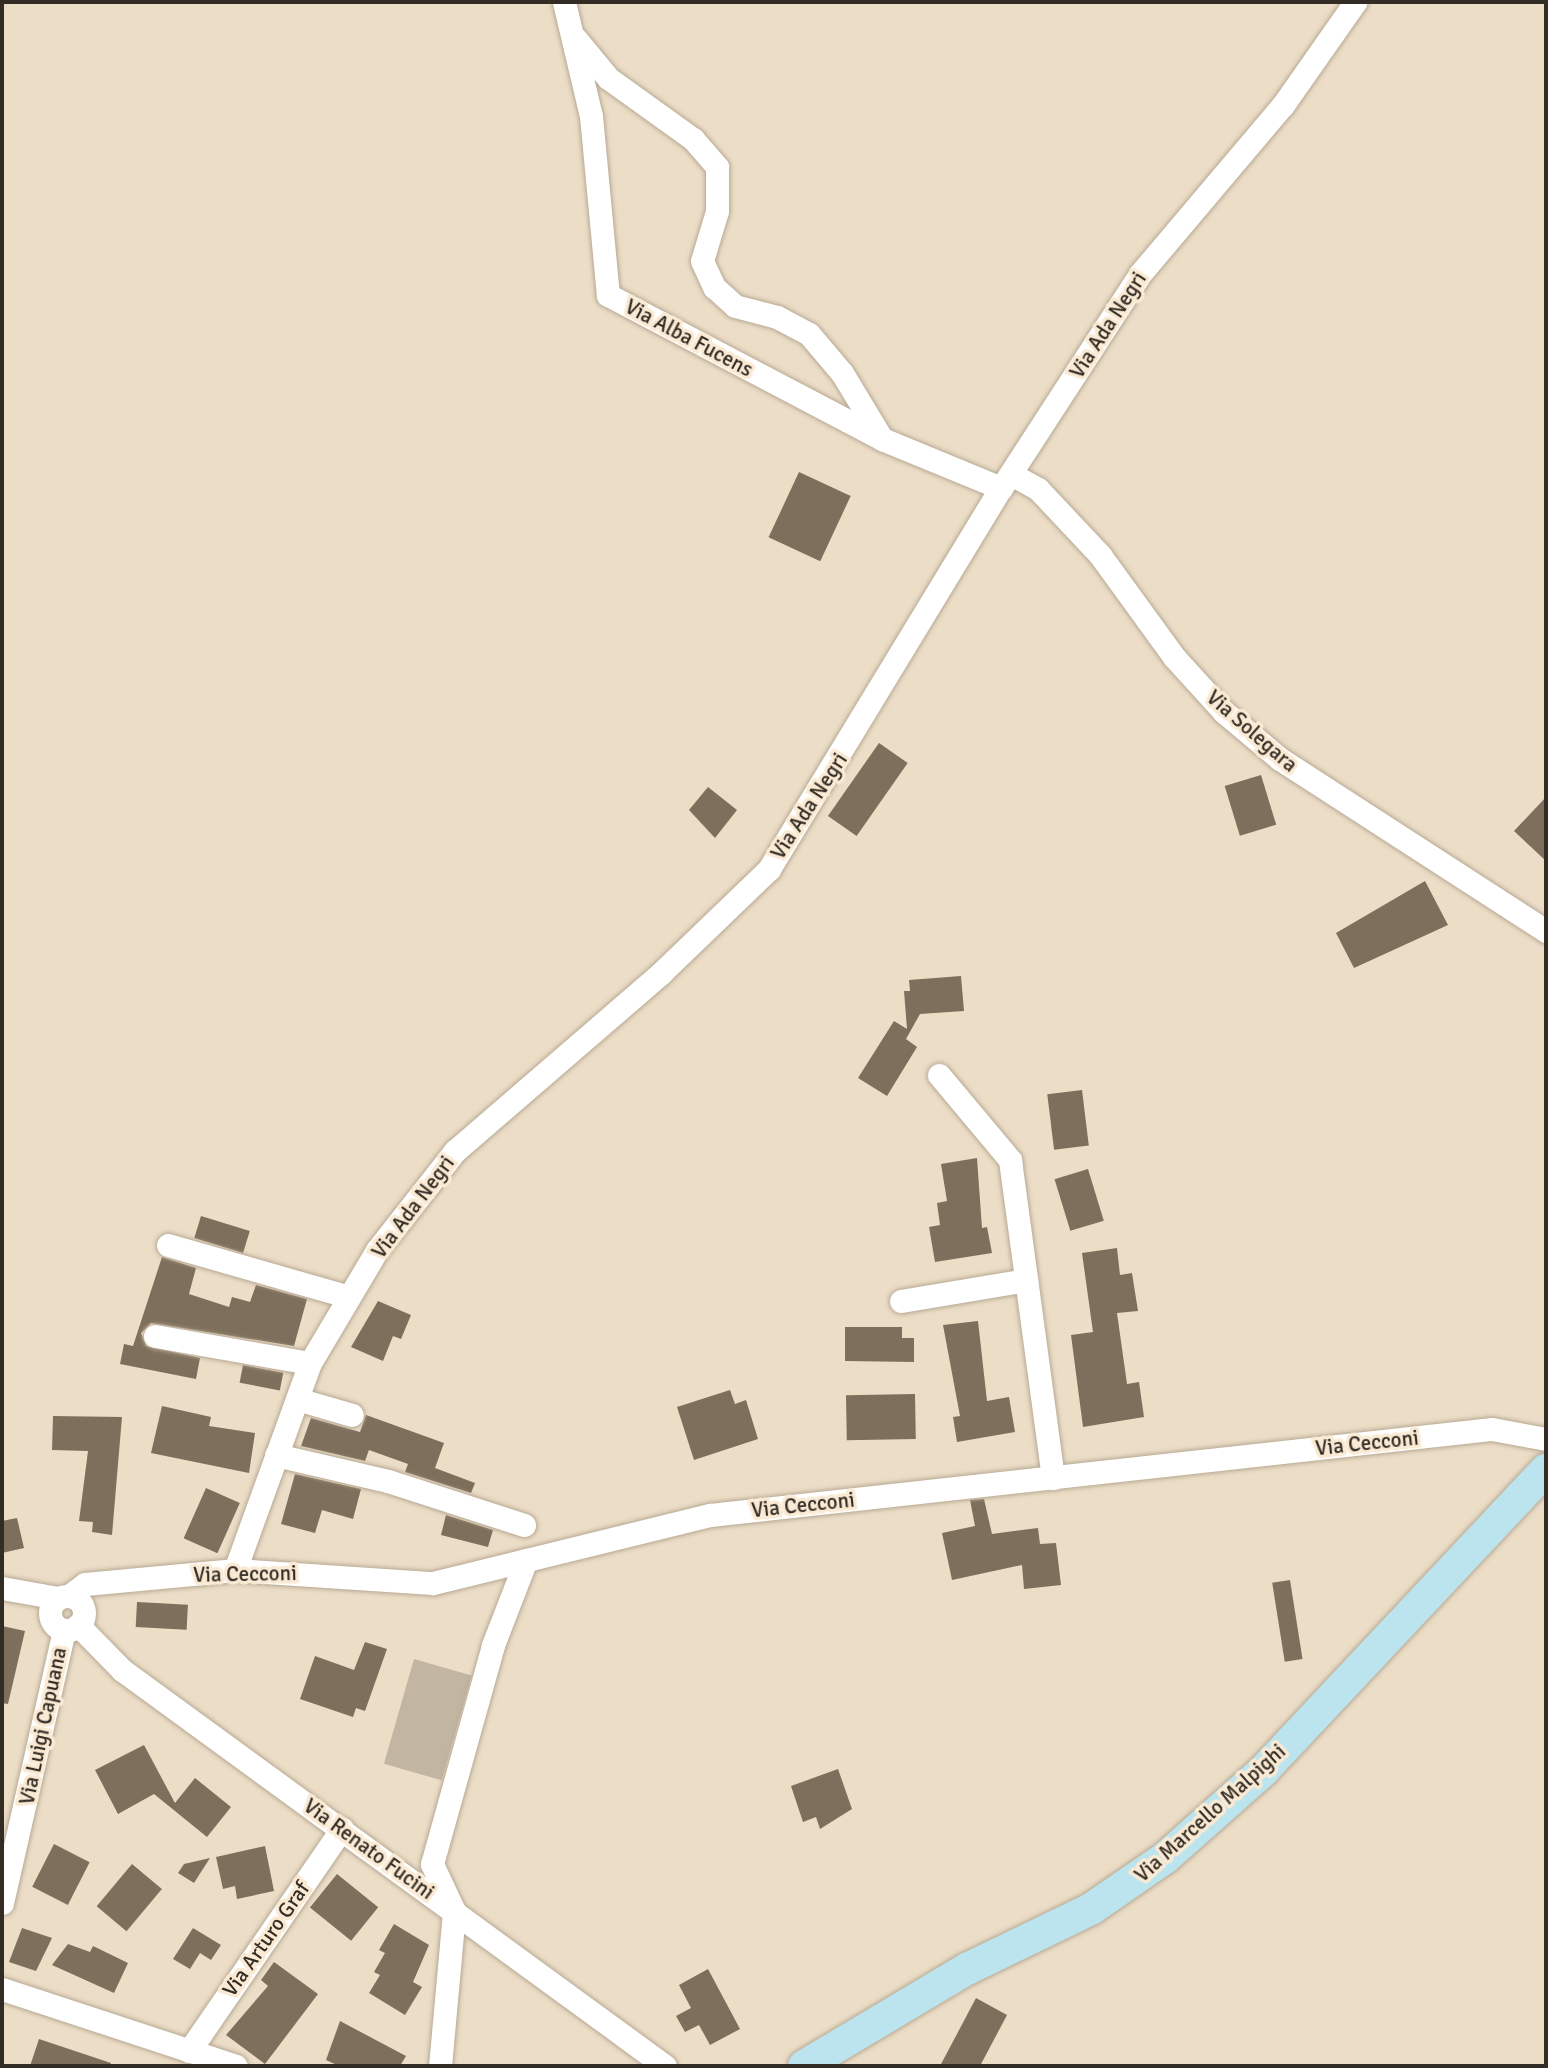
<!DOCTYPE html>
<html>
<head>
<meta charset="utf-8">
<style>
	body { margin:0 }
	#map { position:relative; width:1548px; height:2068px; overflow:hidden; background:#ecddc7; font-family:Signika,sans-serif }
	div>[style] { position:absolute }
	[style*='--x'] { left:calc(var(--x)*1px); top:calc(var(--y)*1px); width:calc(var(--w)*1px); rotate:calc(var(--a)*1deg) }
	.green>* { inset:0; background:#c2b5a1; transform-origin:0 0 }
	.building>* { inset:0; background:#7d6f5b; transform-origin:0 0 }
	.roads { filter:drop-shadow(0 0 2px #b7a993) drop-shadow(0 0 2px #b7a993) }
	.street>* { height:23px; margin:-11.5px; padding:0 11.5px; transform-origin:11.5px; border-radius:11.5px; background:#fff }
	.street>.ring { margin:-11.5px; padding:0; box-sizing:content-box; background:none; border:23px solid #fff; border-radius:50% }
	.secondary>* { height:32px; margin:-16px; padding:0 16px; transform-origin:16px; border-radius:16px; background:#bce4ee }
	span { translate:-50% -50%; white-space:nowrap; text-align:center; line-height:1.15; -webkit-text-stroke:7px #faead4; paint-order:stroke }
	.street-label { font-size:21px; color:#322c24 }
	.frame { position:absolute; inset:0; border:4px solid #322c24; pointer-events:none }
</style>
</head>
<body>
<div id="map">
	<div class="green">
		<div style="left:414px;top:1659px;width:60px;height:109px;rotate:16deg"></div>
	</div>
	<div class="building">
		<div style="left:799px;top:472px;width:57px;height:72px;rotate:25deg"></div>
		<div style="left:879px;top:743px;width:35px;height:89px;rotate:35deg"></div>
		<div style="left:1261px;top:775px;width:52px;height:38px;rotate:73deg"></div>
		<div style="clip-path:polygon(708px 787px,737px 810px,715px 838px,689px 810px)"></div>
		<div style="clip-path:polygon(1546px 797px,1546px 861px,1514px 831px)"></div>
		<div style="clip-path:polygon(1425px 881px,1448px 925px,1354px 968px,1336px 933px)"></div>
		<div style="clip-path:polygon(961px 976px,964px 1011px,920px 1014px,906px 1039px,917px 1047px,887px 1096px,858px 1078px,894px 1021px,907px 1029px,904px 991px,910px 991px,909px 980px)"></div>
		<div style="left:1082px;top:1090px;width:56px;height:35px;rotate:83deg"></div>
		<div style="clip-path:polygon(977px 1158px,982px 1228px,987px 1227px,992px 1253px,935px 1262px,929px 1227px,940px 1225px,937px 1203px,947px 1201px,941px 1164px)"></div>
		<div style="left:1088px;top:1169px;width:54px;height:35px;rotate:73deg"></div>
		<div style="left:201px;top:1216px;width:51px;height:23px;rotate:17deg"></div>
		<div style="clip-path:polygon(1117px 1248px,1120px 1275px,1132px 1273px,1138px 1311px,1117px 1313px,1127px 1384px,1139px 1382px,1144px 1417px,1083px 1427px,1071px 1335px,1093px 1332px,1082px 1253px)"></div>
		<div style="clip-path:polygon(162px 1257px,196px 1268px,189px 1294px,229px 1307px,232px 1297px,250px 1302px,256px 1285px,307px 1299px,294px 1346px,151px 1323px,141px 1333px,146px 1346px,200px 1358px,196px 1379px,120px 1364px,124px 1344px,133px 1346px)"></div>
		<div style="clip-path:polygon(378px 1301px,411px 1315px,401px 1339px,393px 1336px,383px 1361px,351px 1347px)"></div>
		<div style="clip-path:polygon(978px 1321px,987px 1401px,1009px 1397px,1015px 1432px,957px 1442px,953px 1417px,960px 1416px,943px 1325px)"></div>
		<div style="clip-path:polygon(845px 1327px,902px 1327px,902px 1338px,914px 1338px,914px 1362px,845px 1361px)"></div>
		<div style="left:243px;top:1365px;width:41px;height:18px;rotate:11deg"></div>
		<div style="clip-path:polygon(730px 1390px,735px 1404px,746px 1400px,758px 1439px,694px 1460px,677px 1407px)"></div>
		<div style="left:915px;top:1394px;width:45px;height:69px;rotate:89deg"></div>
		<div style="clip-path:polygon(162px 1406px,211px 1417px,209px 1426px,255px 1433px,249px 1473px,151px 1453px)"></div>
		<div style="clip-path:polygon(366px 1415px,444px 1443px,435px 1468px,475px 1483px,471px 1493px,405px 1472px,408px 1464px,369px 1450px,365px 1461px,301px 1446px,311px 1418px,360px 1432px)"></div>
		<div style="clip-path:polygon(53px 1416px,122px 1417px,112px 1535px,92px 1532px,93px 1522px,79px 1521px,88px 1451px,52px 1450px)"></div>
		<div style="clip-path:polygon(295px 1474px,361px 1489px,353px 1519px,322px 1510px,315px 1533px,281px 1524px)"></div>
		<div style="left:206px;top:1488px;width:37px;height:55px;rotate:24deg"></div>
		<div style="clip-path:polygon(984px 1499px,992px 1534px,1038px 1528px,1040px 1544px,1056px 1543px,1061px 1585px,1024px 1589px,1022px 1565px,952px 1580px,942px 1533px,975px 1526px,970px 1500px)"></div>
		<div style="clip-path:polygon(446px 1515px,493px 1530px,488px 1547px,441px 1535px)"></div>
		<div style="clip-path:polygon(17px 1518px,24px 1548px,2px 1553px,2px 1521px)"></div>
		<div style="left:1290px;top:1580px;width:80px;height:18px;rotate:81deg"></div>
		<div style="left:137px;top:1602px;width:51px;height:25px;rotate:3deg"></div>
		<div style="clip-path:polygon(2px 1626px,25px 1631px,8px 1704px,2px 1703px)"></div>
		<div style="clip-path:polygon(365px 1642px,387px 1649px,365px 1711px,356px 1708px,353px 1717px,300px 1699px,315px 1656px,354px 1670px)"></div>
		<div style="clip-path:polygon(144px 1745px,175px 1803px,195px 1778px,231px 1807px,207px 1837px,154px 1794px,118px 1814px,95px 1770px)"></div>
		<div style="clip-path:polygon(838px 1769px,852px 1809px,820px 1829px,816px 1817px,803px 1822px,791px 1786px)"></div>
		<div style="left:54px;top:1844px;width:40px;height:48px;rotate:27deg"></div>
		<div style="clip-path:polygon(265px 1846px,274px 1891px,237px 1899px,235px 1886px,223px 1889px,216px 1857px)"></div>
		<div style="clip-path:polygon(210px 1858px,194px 1883px,178px 1873px,184px 1864px)"></div>
		<div style="left:132px;top:1864px;width:39px;height:55px;rotate:40deg"></div>
		<div style="left:337px;top:1874px;width:53px;height:43px;rotate:39deg"></div>
		<div style="clip-path:polygon(394px 1924px,429px 1945px,413px 1982px,422px 1987px,405px 2015px,369px 1993px,380px 1975px,374px 1972px,385px 1953px,379px 1950px)"></div>
		<div style="clip-path:polygon(22px 1928px,52px 1938px,36px 1971px,9px 1962px)"></div>
		<div style="clip-path:polygon(193px 1928px,221px 1945px,211px 1960px,200px 1953px,190px 1969px,173px 1959px)"></div>
		<div style="clip-path:polygon(68px 1944px,90px 1952px,93px 1946px,128px 1963px,114px 1993px,52px 1965px)"></div>
		<div style="clip-path:polygon(274px 1962px,318px 1994px,265px 2064px,226px 2035px,268px 1986px,261px 1980px)"></div>
		<div style="clip-path:polygon(708px 1969px,740px 2029px,710px 2045px,699px 2025px,685px 2032px,676px 2016px,691px 2008px,679px 1985px)"></div>
		<div style="clip-path:polygon(976px 1998px,1007px 2015px,980px 2066px,940px 2066px)"></div>
		<div style="clip-path:polygon(340px 2021px,406px 2056px,400px 2066px,339px 2066px,326px 2060px)"></div>
		<div style="clip-path:polygon(39px 2039px,111px 2063px,110px 2066px,30px 2066px)"></div>
	</div>
	<div class="roads">
		<div class="street">
			<div style="--x:564;--y:2;--w:117;--a:76.7"></div>
			<div style="--x:591;--y:116;--w:180;--a:84.6"></div>
			<div style="--x:608;--y:295;--w:310;--a:27.7"></div>
			<div style="--x:882;--y:439;--w:129;--a:22.4"></div>
			<div style="--x:576;--y:39;--w:50;--a:50.6"></div>
			<div style="--x:608;--y:78;--w:105;--a:35.7"></div>
			<div style="--x:693;--y:139;--w:37;--a:49"></div>
			<div style="--x:717;--y:167;--w:44;--a:90"></div>
			<div style="--x:717;--y:211;--w:52;--a:106.7"></div>
			<div style="--x:702;--y:261;--w:29;--a:65"></div>
			<div style="--x:714;--y:287;--w:28;--a:42"></div>
			<div style="--x:735;--y:306;--w:43;--a:14.7"></div>
			<div style="--x:777;--y:317;--w:36;--a:28"></div>
			<div style="--x:809;--y:334;--w:51;--a:49.8"></div>
			<div style="--x:842;--y:373;--w:77;--a:58.8"></div>
			<div style="--x:1011;--y:474;--w:31;--a:29"></div>
			<div style="--x:1038;--y:489;--w:91;--a:46.8"></div>
			<div style="--x:1100;--y:555;--w:126;--a:54"></div>
			<div style="--x:1174;--y:657;--w:74;--a:47.7"></div>
			<div style="--x:1224;--y:712;--w:73;--a:40"></div>
			<div style="--x:1280;--y:759;--w:317;--a:32.9"></div>
			<div style="--x:939;--y:1075;--w:111;--a:50.1"></div>
			<div style="--x:1010;--y:1160;--w:321;--a:82.3"></div>
			<div style="--x:168;--y:1245;--w:188;--a:16"></div>
			<div style="--x:901;--y:1301;--w:127;--a:-9.5"></div>
			<div style="--x:155;--y:1336;--w:157;--a:9.9"></div>
			<div style="--x:297;--y:1399;--w:57;--a:16.2"></div>
			<div style="--x:276;--y:1455;--w:115;--a:13.1"></div>
			<div style="--x:388;--y:1481;--w:143;--a:17.9"></div>
			<div style="--x:235;--y:1570;--w:220;--a:-70.1"></div>
			<div style="--x:310;--y:1363;--w:131;--a:-59.3"></div>
			<div style="--x:377;--y:1250;--w:126;--a:-51.8"></div>
			<div style="--x:455;--y:1151;--w:272;--a:-40.8"></div>
			<div style="--x:661;--y:973;--w:150;--a:-43.9"></div>
			<div style="--x:769;--y:869;--w:446;--a:-58.7"></div>
			<div style="--x:1001;--y:488;--w:255;--a:-57"></div>
			<div style="--x:1140;--y:274;--w:221;--a:-49.8"></div>
			<div style="--x:1283;--y:105;--w:126;--a:-55"></div>
			<div style="--x:2;--y:1588;--w:57;--a:10.1"></div>
			<div class="ring" style="left:50px;top:1596px;width:11px;height:11px"></div>
			<div style="--x:69;--y:1596;--w:20;--a:-37"></div>
			<div style="--x:85;--y:1584;--w:151;--a:-5.3"></div>
			<div style="--x:235;--y:1570;--w:198;--a:3.8"></div>
			<div style="--x:433;--y:1583;--w:285;--a:-13.8"></div>
			<div style="--x:710;--y:1515;--w:787;--a:-6.28"></div>
			<div style="--x:1492;--y:1429;--w:55;--a:10.5"></div>
			<div style="--x:78;--y:1625;--w:63;--a:45.6"></div>
			<div style="--x:122;--y:1670;--w:672;--a:36.1"></div>
			<div style="--x:2;--y:1903;--w:280;--a:-77.2"></div>
			<div style="--x:2;--y:1989;--w:246;--a:18.2"></div>
			<div style="--x:189;--y:2051;--w:270;--a:-55.5"></div>
			<div style="--x:440;--y:2066;--w:156;--a:-84.8"></div>
			<div style="--x:454;--y:1911;--w:52;--a:-115.1"></div>
			<div style="--x:432;--y:1864;--w:227;--a:-74.4"></div>
			<div style="--x:493;--y:1645;--w:91;--a:-68.8"></div>
		</div>
		<div class="secondary">
			<div style="--x:804;--y:2066;--w:190;--a:-30.8"></div>
			<div style="--x:967;--y:1969;--w:138;--a:-25.8"></div>
			<div style="--x:1091;--y:1909;--w:90;--a:-34.6"></div>
			<div style="--x:1165;--y:1858;--w:132;--a:-41.6"></div>
			<div style="--x:1264;--y:1770;--w:412;--a:-46.8"></div>
		</div>
	</div>
	<div class="street-label">
		<span style="left:1108px;top:325px;rotate:-57deg">Via Ada Negri</span>
		<span style="left:689px;top:338px;rotate:28deg">Via Alba Fucens</span>
		<span style="left:1252px;top:731px;rotate:41deg">Via Solegara</span>
		<span style="left:809px;top:806px;rotate:-57deg">Via Ada Negri</span>
		<span style="left:413px;top:1207px;rotate:-53deg">Via Ada Negri</span>
		<span style="left:1367px;top:1443px;rotate:-6deg">Via Cecconi</span>
		<span style="left:803px;top:1505px;rotate:-6deg">Via Cecconi</span>
		<span style="left:245px;top:1574px;rotate:-1deg">Via Cecconi</span>
		<span style="left:43px;top:1726px;rotate:-78deg">Via Luigi Capuana</span>
		<span style="left:1210px;top:1813px;rotate:-42deg">Via Marcello Malpighi</span>
		<span style="left:369px;top:1849px;rotate:36deg">Via Renato Fucini</span>
		<span style="left:266px;top:1939px;rotate:-55deg">Via Arturo Graf</span>
	</div>
	<div class="frame"></div>
</div>
</body>
</html>
